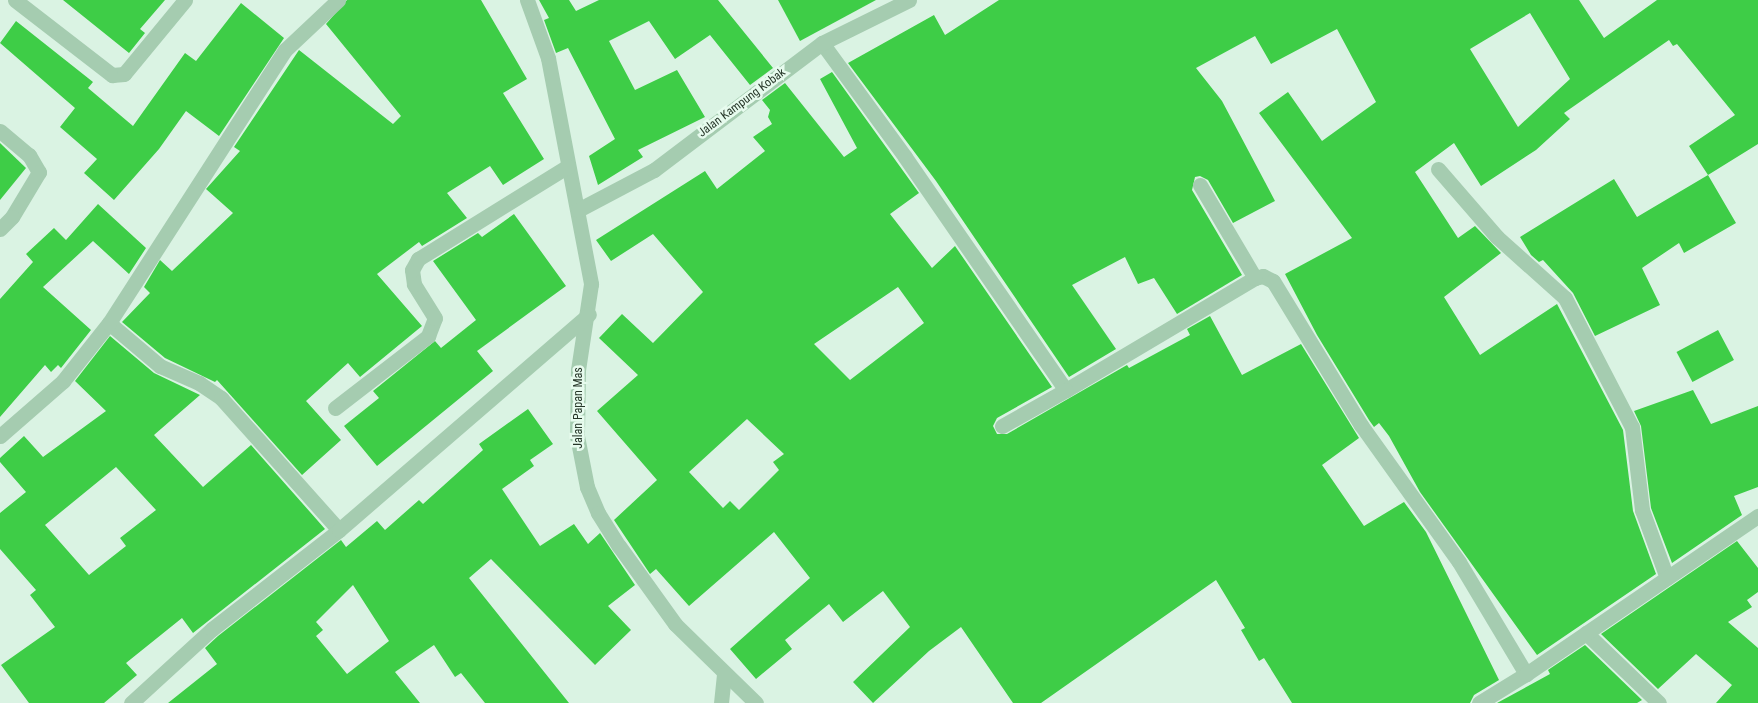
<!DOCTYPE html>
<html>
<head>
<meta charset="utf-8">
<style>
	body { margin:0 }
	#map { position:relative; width:1758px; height:703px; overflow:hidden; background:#daf3e3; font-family:"Roboto Condensed",sans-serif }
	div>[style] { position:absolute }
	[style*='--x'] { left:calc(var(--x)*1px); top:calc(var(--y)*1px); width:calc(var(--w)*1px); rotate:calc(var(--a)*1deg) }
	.building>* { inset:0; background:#3ecd47; transform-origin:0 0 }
	.minor>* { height:15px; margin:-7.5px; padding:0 7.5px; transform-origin:7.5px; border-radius:7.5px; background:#a5ccb0 }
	span { translate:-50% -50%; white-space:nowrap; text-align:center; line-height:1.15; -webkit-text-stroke:5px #e7fbee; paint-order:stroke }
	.street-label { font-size:12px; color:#273729 }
</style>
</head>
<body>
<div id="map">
	<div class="building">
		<div style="clip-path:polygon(63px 0,165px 0,140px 29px,145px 33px,129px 53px)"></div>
		<div style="clip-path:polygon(347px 0,481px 0,527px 79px,503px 93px,544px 159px,503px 185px,490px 166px,447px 193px,467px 218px,422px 246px,419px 242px,377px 274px,422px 326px,360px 377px,348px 363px,306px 401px,341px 440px,302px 475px,217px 380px,215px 382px,165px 358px,122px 322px,150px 293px,144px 287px,160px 260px,172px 271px,233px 213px,206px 189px,240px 151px,234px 147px,299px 50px,393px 124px,401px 116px,326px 24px)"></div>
		<div style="clip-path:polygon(539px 0,569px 0,576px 11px,599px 0,718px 0,773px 68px,750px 85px,710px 35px,675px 59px,649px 21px,609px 41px,635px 90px,677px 70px,705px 117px,638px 150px,643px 157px,598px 185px,589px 156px,615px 139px,568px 48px,556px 53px,544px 20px,549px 18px)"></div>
		<div style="clip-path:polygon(778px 0,876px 0,800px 41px)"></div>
		<div style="clip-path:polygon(evenodd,999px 0,1579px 0,1604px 38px,1657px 0,1758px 0,1758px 144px,1708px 175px,1689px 146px,1735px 115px,1677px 44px,1673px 46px,1669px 40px,1564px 113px,1570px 119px,1536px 150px,1481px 186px,1454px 143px,1415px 172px,1458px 238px,1475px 226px,1501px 253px,1444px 297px,1480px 355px,1557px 304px,1623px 430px,1633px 511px,1656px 574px,1537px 655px,1420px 492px,1389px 436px,1379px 423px,1374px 427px,1369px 420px,1317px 335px,1285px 274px,1352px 238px,1259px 113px,1288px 92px,1322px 141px,1376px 102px,1337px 29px,1271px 64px,1255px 36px,1196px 68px,1222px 101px,1275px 201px,1233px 223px,1208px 180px,1200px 176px,1195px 177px,1192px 190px,1242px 275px,1177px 314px,1154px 278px,1138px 284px,1125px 257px,1072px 285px,1116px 349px,1069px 377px,936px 181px,848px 63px,934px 15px,945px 35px,999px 0,1530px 13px,1570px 79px,1518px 127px,1470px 49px,1530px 13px)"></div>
		<div style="clip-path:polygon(241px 3px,284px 38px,219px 136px,186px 111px,159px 149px,114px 200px,84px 173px,97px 159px,60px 127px,75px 108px,0 43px,16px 21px,93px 82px,88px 88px,133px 126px,185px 53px,196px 61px)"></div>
		<div style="clip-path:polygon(evenodd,832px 72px,919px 193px,890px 214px,932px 268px,955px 246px,1052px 387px,997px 418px,993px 426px,997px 434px,1007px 434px,1127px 365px,1129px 368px,1190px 335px,1187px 329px,1210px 316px,1242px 375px,1301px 344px,1359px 438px,1322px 465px,1364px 526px,1404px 502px,1426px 532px,1499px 680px,1474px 695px,1470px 703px,1292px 703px,1264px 658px,1259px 661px,1241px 630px,1245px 628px,1216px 580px,1041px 703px,1013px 703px,961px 627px,929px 651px,873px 703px,853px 682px,910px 627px,883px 591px,843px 622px,829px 604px,785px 640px,792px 649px,756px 679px,730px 649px,810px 578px,774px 532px,689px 606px,656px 569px,650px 574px,614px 520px,657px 480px,597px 411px,638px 375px,599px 338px,622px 314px,653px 343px,703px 292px,653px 234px,611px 261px,596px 240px,705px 171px,717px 189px,765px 151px,753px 137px,772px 124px,768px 117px,770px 110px,762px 100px,785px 83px,844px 157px,857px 148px,820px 79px,832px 72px,898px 287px,924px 323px,850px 380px,814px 344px,898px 287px,832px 72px,747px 419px,784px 454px,773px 462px,779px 470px,739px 510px,730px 501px,723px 508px,689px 472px,747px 419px)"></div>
		<div style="clip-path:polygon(0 143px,26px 168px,0 200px)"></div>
		<div style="clip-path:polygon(1708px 175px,1736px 223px,1684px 253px,1679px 243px,1642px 268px,1660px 305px,1595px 336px,1573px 293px,1543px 260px,1539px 262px,1531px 255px,1520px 237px,1614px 179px,1637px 217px)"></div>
		<div style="clip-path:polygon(98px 204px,146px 248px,129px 274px,93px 241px,43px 287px,91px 330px,61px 368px,58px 365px,51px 372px,45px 365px,0 417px,0 299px,33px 262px,26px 254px,54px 228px,66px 240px)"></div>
		<div style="clip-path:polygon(514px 214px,566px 286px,477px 351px,493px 371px,377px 466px,344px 426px,379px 398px,373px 391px,435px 341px,441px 348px,476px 320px,433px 261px,478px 233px,482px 237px)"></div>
		<div style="left:1718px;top:330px;width:34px;height:47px;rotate:62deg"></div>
		<div style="clip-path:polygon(evenodd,110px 336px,154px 373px,200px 395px,154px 435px,203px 487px,251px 445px,325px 529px,193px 633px,182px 618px,126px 663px,137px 675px,104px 703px,29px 703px,1px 665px,55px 627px,30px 595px,36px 590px,0 549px,0 513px,26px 492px,0 462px,0 458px,24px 436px,43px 457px,106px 411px,75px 381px,110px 336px,116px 467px,156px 510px,120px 538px,126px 546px,89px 575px,45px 525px,116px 467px)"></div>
		<div style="clip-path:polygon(1693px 390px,1711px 424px,1758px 406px,1758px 487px,1734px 496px,1742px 515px,1672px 563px,1651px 508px,1641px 426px,1634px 411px)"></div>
		<div style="clip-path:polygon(evenodd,528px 409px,553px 444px,530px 460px,534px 466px,502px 489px,540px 546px,574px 524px,588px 544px,600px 533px,635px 585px,608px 606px,631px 630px,595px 665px,491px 559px,469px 578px,569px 703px,485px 703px,461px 673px,455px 677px,434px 645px,395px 672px,420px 703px,168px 703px,217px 664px,205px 648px,218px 636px,341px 540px,346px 547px,377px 521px,385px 530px,419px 500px,423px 504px,483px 450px,479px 444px,528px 409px,353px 585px,389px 641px,347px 674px,316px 636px,323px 630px,316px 622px,353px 585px)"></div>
		<div style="clip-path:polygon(1737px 541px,1758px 568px,1758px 592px,1747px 600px,1752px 607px,1728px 622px,1758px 648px,1758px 703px,1716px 703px,1732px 685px,1696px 654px,1658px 689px,1601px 634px)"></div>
		<div style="clip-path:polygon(1585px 645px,1642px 700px,1637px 703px,1497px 703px,1550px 674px,1548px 670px)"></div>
	</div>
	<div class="minor">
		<div style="--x:15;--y:0;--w:123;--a:37.7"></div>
		<div style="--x:112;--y:75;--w:12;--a:-5"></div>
		<div style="--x:124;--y:74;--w:96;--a:-50.5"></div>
		<div style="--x:527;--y:0;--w:62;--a:70.1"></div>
		<div style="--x:548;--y:58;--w:230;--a:79.2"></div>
		<div style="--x:591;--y:284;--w:87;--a:98.6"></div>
		<div style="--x:578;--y:370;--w:66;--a:90.9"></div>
		<div style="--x:577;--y:436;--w:52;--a:78.9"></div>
		<div style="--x:587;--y:487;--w:28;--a:67"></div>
		<div style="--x:598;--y:513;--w:39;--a:58"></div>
		<div style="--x:619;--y:546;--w:96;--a:54.3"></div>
		<div style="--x:675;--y:624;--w:113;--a:44.3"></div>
		<div style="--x:822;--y:43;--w:141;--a:53.9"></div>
		<div style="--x:905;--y:157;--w:283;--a:55.4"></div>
		<div style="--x:1066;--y:390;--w:220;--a:-30.7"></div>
		<div style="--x:1255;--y:278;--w:8;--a:-14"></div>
		<div style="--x:1263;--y:276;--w:11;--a:27"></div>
		<div style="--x:1273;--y:281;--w:169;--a:58.6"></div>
		<div style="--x:1361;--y:425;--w:168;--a:54.4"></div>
		<div style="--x:1459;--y:562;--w:131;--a:59.1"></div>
		<div style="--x:0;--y:131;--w:38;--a:40"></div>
		<div style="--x:29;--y:155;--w:20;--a:60"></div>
		<div style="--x:39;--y:172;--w:52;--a:121"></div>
		<div style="--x:12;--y:217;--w:17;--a:135"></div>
		<div style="--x:1438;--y:169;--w:90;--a:49.1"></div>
		<div style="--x:1497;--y:237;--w:91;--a:41.9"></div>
		<div style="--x:1565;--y:298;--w:145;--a:62.6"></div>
		<div style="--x:1632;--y:427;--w:84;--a:83.1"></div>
		<div style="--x:1642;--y:510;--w:72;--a:69.8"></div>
		<div style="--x:1200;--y:185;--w:108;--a:59.4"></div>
		<div style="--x:578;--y:210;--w:86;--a:-27.8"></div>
		<div style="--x:654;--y:170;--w:211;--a:-37.1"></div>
		<div style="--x:822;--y:43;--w:97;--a:-26.3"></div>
		<div style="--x:109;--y:323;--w:67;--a:40.1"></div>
		<div style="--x:160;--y:366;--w:43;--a:23.6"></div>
		<div style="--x:199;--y:383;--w:27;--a:34"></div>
		<div style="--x:221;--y:398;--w:177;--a:48.2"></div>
		<div style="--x:335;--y:408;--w:118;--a:-37.7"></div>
		<div style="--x:428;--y:336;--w:19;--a:-69"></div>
		<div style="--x:435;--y:318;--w:40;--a:-122"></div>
		<div style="--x:414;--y:284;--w:14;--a:-98"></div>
		<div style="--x:412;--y:270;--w:13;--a:-61"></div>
		<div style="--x:418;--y:259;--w:176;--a:-31.8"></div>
		<div style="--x:1002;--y:426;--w:73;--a:-29.4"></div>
		<div style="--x:0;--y:436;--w:84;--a:-41.1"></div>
		<div style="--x:63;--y:381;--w:74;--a:-51.6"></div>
		<div style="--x:109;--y:323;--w:325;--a:-57.2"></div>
		<div style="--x:285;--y:50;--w:73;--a:-43.3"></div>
		<div style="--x:1586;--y:633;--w:101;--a:43.8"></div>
		<div style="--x:131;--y:703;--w:110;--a:-42.4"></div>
		<div style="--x:212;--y:629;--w:161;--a:-37.9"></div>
		<div style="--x:339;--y:530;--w:330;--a:-40.8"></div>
		<div style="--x:721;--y:703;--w:29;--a:-84"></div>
		<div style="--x:1479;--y:703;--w:55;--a:-31.7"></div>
		<div style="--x:1526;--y:674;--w:281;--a:-34.3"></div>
	</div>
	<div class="street-label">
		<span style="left:742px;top:103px;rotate:-37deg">Jalan Kampung Kobak</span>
		<span style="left:579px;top:408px;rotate:-90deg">Jalan Papan Mas</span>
	</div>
</div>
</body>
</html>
